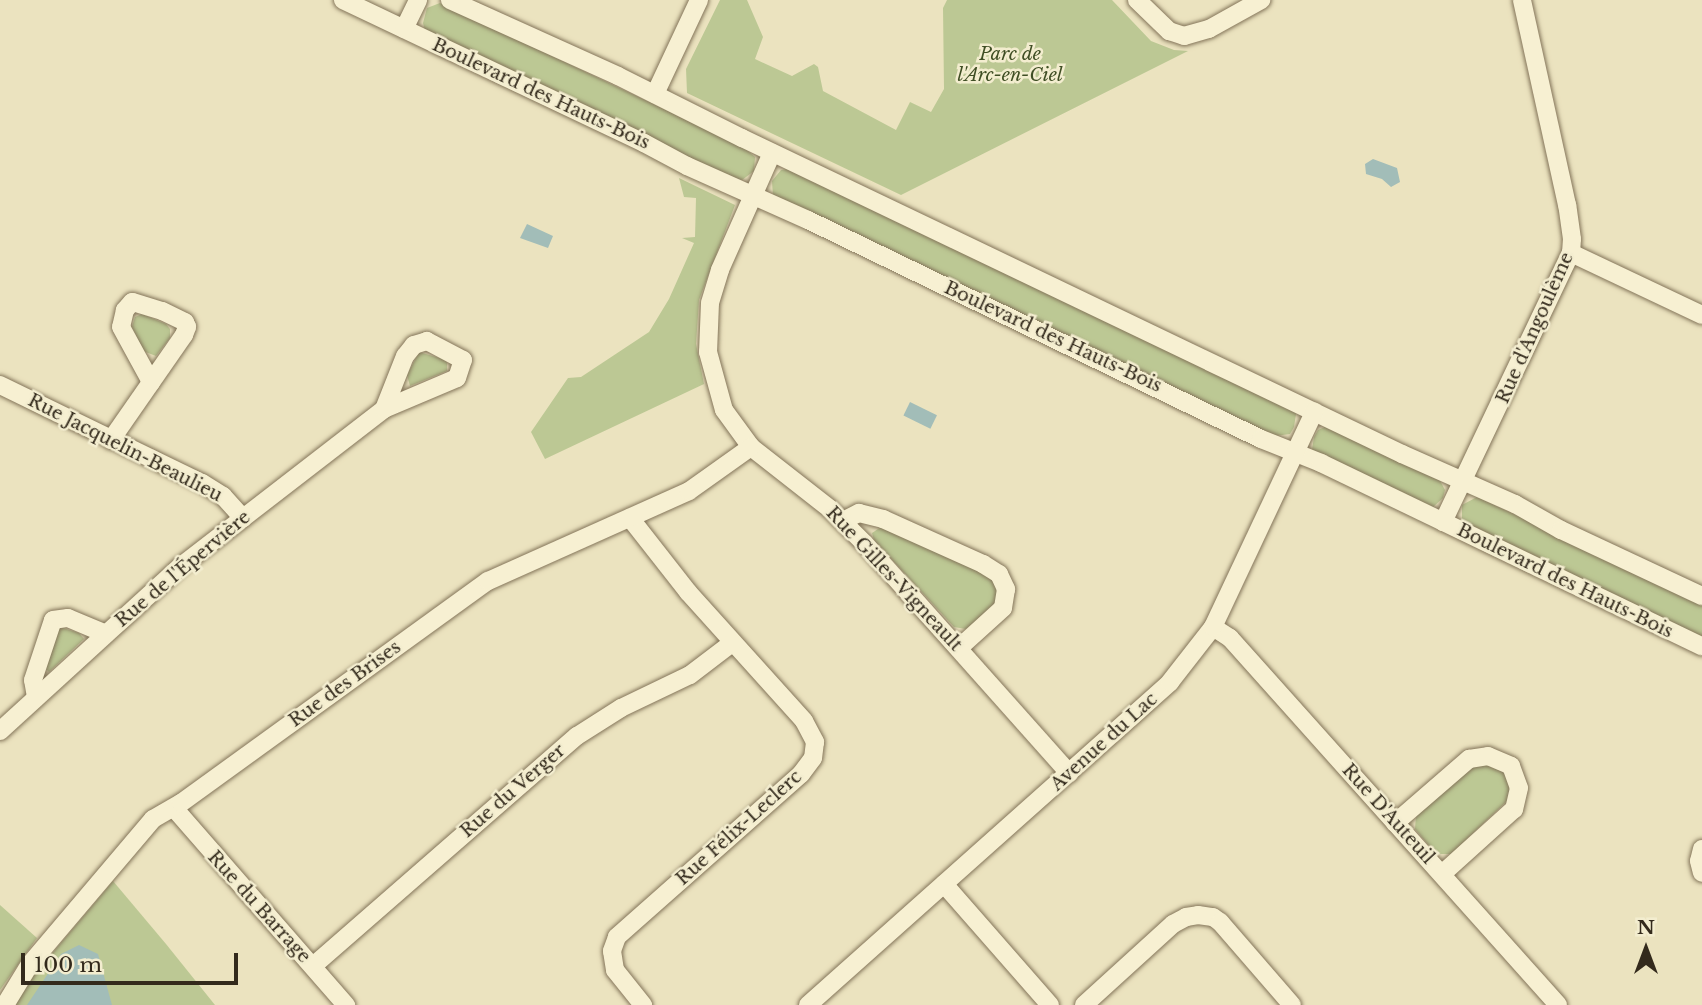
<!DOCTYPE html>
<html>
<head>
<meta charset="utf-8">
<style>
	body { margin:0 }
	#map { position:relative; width:1702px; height:1005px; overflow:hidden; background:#ebe3bf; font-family:"Libre Baskerville",serif }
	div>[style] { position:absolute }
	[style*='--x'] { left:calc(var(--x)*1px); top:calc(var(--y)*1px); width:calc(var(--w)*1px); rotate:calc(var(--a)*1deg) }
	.green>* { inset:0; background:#bcc894 }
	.water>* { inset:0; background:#a2bdb8; transform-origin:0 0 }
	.roads { filter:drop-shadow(0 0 2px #837459) drop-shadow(0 0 2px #837459) }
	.minor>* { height:18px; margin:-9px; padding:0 9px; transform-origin:9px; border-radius:9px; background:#f7f0d2 }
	span { translate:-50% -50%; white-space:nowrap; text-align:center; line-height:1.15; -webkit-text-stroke:5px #f3edcf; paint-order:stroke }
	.park-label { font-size:18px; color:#3f4e24; font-style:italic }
	.street-label { font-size:18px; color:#332a1c }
	.north { position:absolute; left:1611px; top:914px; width:70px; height:70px; -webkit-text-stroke:5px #f3edcf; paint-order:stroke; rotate:0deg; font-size:19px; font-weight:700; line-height:28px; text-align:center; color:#332a1c }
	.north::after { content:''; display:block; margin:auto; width:24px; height:32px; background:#332a1c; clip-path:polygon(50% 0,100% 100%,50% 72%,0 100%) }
	.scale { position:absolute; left:21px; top:953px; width:217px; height:32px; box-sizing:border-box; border:4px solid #332a1c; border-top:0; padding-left:9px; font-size:21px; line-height:24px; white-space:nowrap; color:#332a1c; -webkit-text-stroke:5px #f3edcf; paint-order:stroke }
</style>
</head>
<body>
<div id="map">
	<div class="green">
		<div style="clip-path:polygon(720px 0,747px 0,763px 37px,755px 59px,792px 76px,814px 64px,818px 67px,823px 91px,896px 130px,910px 102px,931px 112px,944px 89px,943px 8px,947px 0,1112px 0,1151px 41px,1174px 50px,1188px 51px,901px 195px,687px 93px,686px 69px)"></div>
		<div style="clip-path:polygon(440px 3px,742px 146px,755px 157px,754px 171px,742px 180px,735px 179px,425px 31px,423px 23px,427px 8px)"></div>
		<div style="clip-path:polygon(788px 169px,1293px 408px,1296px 414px,1294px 427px,1290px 434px,1275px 436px,773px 196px,772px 181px,781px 170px)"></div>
		<div style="clip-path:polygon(679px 178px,735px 205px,699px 300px,696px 344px,704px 384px,545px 459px,531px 432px,568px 378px,581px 377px,649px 332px,669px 299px,694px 243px,682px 238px,695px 237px,696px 198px,684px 197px)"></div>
		<div style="clip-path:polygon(142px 314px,166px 324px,170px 329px,170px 338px,156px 356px,143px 351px,132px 327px,135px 317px)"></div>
		<div style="clip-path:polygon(419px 352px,443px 359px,447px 362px,447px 371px,410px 386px,407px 375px)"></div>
		<div style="clip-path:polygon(1327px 426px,1438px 477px,1445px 490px,1443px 498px,1432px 508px,1316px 455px,1312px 450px,1314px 437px,1318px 430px)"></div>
		<div style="clip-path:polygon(1477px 497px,1702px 602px,1702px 640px,1462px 522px,1462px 505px)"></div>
		<div style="clip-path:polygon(881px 527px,991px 577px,998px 590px,995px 605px,966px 629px,954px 627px,874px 540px,872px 533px)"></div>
		<div style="clip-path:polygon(63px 628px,79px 633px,84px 639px,49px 672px,46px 669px,58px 629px)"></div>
		<div style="clip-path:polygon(1485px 764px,1501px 769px,1507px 776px,1510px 788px,1508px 800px,1451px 854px,1436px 854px,1415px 829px,1416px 816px,1470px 767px)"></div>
		<div style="clip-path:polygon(113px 881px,166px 944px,215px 1005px,15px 1005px,33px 976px)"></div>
		<div style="clip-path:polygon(0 905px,37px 938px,0 990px)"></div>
	</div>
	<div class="water">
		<div style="clip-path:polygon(1373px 159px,1397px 168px,1400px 182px,1391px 187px,1382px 179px,1366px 174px,1365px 164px)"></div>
		<div style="clip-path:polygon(527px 224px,553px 236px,548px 248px,520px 238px)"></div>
		<div style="left:910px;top:402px;width:30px;height:15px;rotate:26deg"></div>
		<div style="clip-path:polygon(79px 945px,98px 954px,112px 1005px,27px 1005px,61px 954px)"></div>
	</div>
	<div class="roads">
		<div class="minor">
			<div style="--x:343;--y:0;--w:333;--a:25.4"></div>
			<div style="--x:644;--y:143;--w:49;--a:28.1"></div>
			<div style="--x:687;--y:166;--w:133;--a:24.1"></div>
			<div style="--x:808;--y:220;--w:503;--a:25.8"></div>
			<div style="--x:1261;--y:439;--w:65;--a:21.8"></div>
			<div style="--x:1321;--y:463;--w:423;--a:25.7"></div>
			<div style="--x:450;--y:0;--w:184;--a:24.3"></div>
			<div style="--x:618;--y:76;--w:139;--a:26.6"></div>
			<div style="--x:742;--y:138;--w:732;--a:25.58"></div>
			<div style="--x:1402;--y:454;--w:124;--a:23.9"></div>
			<div style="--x:1515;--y:504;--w:53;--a:29.5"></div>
			<div style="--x:1561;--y:530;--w:156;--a:25.1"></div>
			<div style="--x:1137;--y:0;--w:45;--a:44.1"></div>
			<div style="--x:1169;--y:31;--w:16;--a:18"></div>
			<div style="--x:1184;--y:36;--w:26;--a:-16"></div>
			<div style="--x:1209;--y:29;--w:60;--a:-29.1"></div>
			<div style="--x:404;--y:29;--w:32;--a:-64"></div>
			<div style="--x:655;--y:94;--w:104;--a:-64.9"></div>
			<div style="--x:772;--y:153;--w:128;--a:114"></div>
			<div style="--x:720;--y:270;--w:34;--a:107"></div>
			<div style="--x:710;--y:303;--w:49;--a:92.3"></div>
			<div style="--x:708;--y:352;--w:60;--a:74.6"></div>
			<div style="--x:724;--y:410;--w:46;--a:53.9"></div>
			<div style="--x:751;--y:447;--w:100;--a:38.1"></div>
			<div style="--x:830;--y:509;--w:49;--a:45"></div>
			<div style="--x:865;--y:544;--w:307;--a:48.3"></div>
			<div style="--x:1571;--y:253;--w:145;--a:25.3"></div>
			<div style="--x:0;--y:385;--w:225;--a:25.9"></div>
			<div style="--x:202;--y:483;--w:25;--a:32"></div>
			<div style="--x:223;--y:496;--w:30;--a:48"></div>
			<div style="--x:111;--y:440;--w:128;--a:-55.2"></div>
			<div style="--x:184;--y:335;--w:9;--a:-69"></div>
			<div style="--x:187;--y:327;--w:5;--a:-112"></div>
			<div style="--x:185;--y:322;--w:25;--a:-154"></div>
			<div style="--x:162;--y:311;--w:31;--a:-163"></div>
			<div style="--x:132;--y:302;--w:11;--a:131"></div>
			<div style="--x:125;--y:310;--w:17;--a:103"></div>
			<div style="--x:121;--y:327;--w:63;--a:61.4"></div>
			<div style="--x:630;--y:518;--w:94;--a:51.9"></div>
			<div style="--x:688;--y:592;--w:173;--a:48"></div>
			<div style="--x:804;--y:721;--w:24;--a:62"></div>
			<div style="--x:815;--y:742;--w:16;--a:97"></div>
			<div style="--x:813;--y:758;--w:20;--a:127"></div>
			<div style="--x:801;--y:774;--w:246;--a:138.5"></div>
			<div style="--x:617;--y:937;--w:15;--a:110"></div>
			<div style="--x:612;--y:951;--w:19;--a:81"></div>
			<div style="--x:615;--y:970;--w:45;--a:51.3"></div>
			<div style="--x:843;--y:521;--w:18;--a:-27"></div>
			<div style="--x:859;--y:513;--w:25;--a:14"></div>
			<div style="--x:883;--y:519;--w:110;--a:24.2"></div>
			<div style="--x:983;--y:564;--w:19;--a:32"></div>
			<div style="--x:999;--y:574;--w:17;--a:65"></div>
			<div style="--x:1006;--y:589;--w:19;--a:99"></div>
			<div style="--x:1003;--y:608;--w:59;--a:137.7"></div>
			<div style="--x:1443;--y:522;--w:298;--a:-64.6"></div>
			<div style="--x:1571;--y:253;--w:14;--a:-86"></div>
			<div style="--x:1572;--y:239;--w:34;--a:-98"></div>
			<div style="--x:1567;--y:205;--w:210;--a:-102.4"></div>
			<div style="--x:1213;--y:627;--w:20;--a:33"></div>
			<div style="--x:1230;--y:638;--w:492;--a:48.2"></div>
			<div style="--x:36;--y:697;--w:17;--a:-100"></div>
			<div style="--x:33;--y:680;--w:63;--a:-71.6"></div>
			<div style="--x:53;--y:620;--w:15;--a:-8"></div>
			<div style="--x:68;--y:618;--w:41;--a:22.8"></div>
			<div style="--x:0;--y:731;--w:245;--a:-42.4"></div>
			<div style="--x:181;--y:566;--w:257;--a:-37.7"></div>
			<div style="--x:384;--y:409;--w:79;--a:-23"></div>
			<div style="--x:457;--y:378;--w:19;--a:-72"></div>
			<div style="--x:463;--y:360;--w:41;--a:-152.2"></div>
			<div style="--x:427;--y:341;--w:14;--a:163"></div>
			<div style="--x:414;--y:345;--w:14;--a:129"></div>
			<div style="--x:405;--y:356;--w:57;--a:111.6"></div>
			<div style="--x:174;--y:808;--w:262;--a:48.9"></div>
			<div style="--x:1395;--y:823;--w:98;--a:-40.9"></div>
			<div style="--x:1469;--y:759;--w:19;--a:-9"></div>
			<div style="--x:1488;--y:756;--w:25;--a:23"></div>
			<div style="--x:1511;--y:766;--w:23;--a:70"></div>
			<div style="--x:1519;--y:788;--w:22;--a:103"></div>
			<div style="--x:1514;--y:809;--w:97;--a:137.9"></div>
			<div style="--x:1702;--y:849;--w:12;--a:104"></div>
			<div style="--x:1699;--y:861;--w:12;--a:76"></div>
			<div style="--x:944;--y:884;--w:161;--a:48.8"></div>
			<div style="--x:313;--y:966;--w:350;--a:-41.1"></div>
			<div style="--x:577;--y:736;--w:52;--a:-32.5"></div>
			<div style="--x:621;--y:708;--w:76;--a:-25.6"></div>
			<div style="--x:690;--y:675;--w:53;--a:-37.3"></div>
			<div style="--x:5;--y:1005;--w:48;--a:-58.6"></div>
			<div style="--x:30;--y:964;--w:190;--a:-49.7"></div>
			<div style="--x:153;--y:819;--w:32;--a:-30"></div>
			<div style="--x:181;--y:803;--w:379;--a:-35.9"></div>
			<div style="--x:488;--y:581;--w:220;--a:-24.1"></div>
			<div style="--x:689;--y:491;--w:76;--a:-35.4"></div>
			<div style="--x:808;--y:1005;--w:485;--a:-41.7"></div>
			<div style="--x:1170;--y:682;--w:70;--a:-52"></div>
			<div style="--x:1213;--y:627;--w:238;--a:-64.8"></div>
			<div style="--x:1084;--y:1005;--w:120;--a:-42.3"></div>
			<div style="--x:1173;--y:924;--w:15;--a:-28"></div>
			<div style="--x:1186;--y:917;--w:12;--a:-9"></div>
			<div style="--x:1198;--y:915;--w:15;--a:8"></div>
			<div style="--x:1213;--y:917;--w:9;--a:36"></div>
			<div style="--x:1220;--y:922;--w:110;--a:49.1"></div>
		</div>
	</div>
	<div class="park-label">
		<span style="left:1010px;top:65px">Parc de<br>l'Arc-en-Ciel</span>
	</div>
	<div class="street-label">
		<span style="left:541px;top:94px;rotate:25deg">Boulevard des Hauts-Bois</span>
		<span style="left:1535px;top:328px;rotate:-66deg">Rue d'Angoulème</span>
		<span style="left:1053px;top:337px;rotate:25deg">Boulevard des Hauts-Bois</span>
		<span style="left:125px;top:448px;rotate:27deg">Rue Jacquelin-Beaulieu</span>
		<span style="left:183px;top:569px;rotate:-40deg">Rue de l'Épervière</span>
		<span style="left:894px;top:579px;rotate:47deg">Rue Gilles-Vigneault</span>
		<span style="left:1565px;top:581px;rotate:26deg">Boulevard des Hauts-Bois</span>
		<span style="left:345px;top:684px;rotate:-36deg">Rue des Brises</span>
		<span style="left:1104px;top:742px;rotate:-42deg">Avenue du Lac</span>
		<span style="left:513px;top:791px;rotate:-41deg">Rue du Verger</span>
		<span style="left:1388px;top:814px;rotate:48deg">Rue D'Auteuil</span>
		<span style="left:739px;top:828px;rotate:-42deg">Rue Félix-Leclerc</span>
		<span style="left:259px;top:907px;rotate:48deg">Rue du Barrage</span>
	</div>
	<div class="north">N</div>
	<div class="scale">100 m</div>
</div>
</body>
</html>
